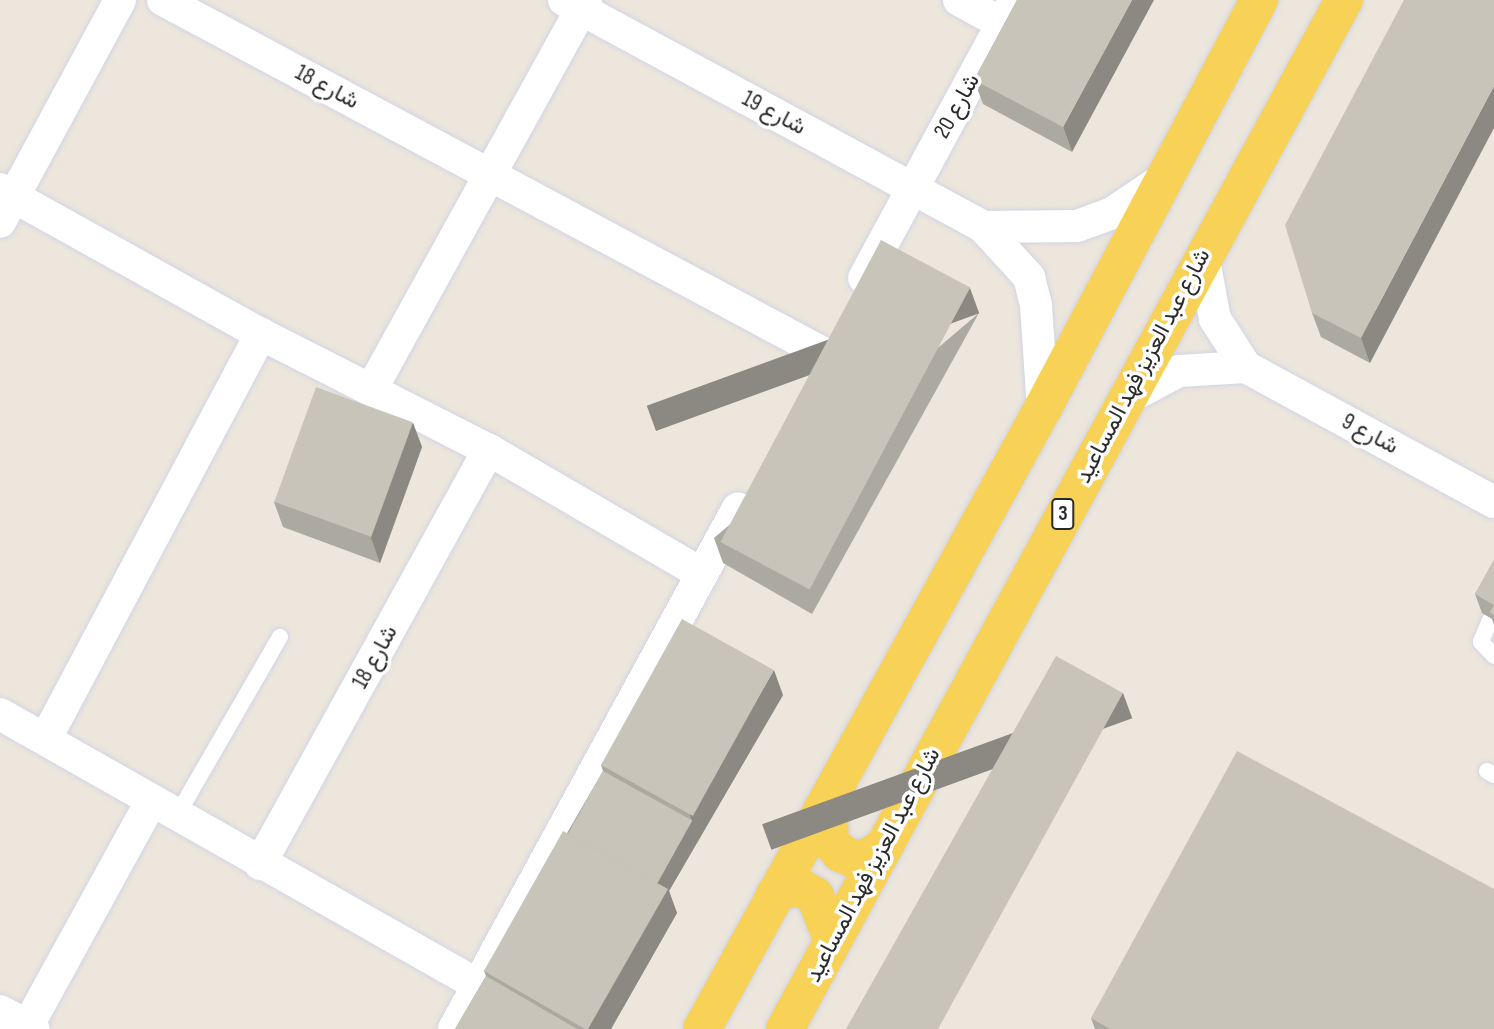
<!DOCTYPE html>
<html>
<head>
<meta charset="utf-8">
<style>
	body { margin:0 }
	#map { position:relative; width:1494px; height:1029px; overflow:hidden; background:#ede6dc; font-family:"Sofia Sans Condensed",Vazirmatn,sans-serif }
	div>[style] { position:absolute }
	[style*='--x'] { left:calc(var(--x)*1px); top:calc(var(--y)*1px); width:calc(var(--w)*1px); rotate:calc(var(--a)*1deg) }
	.roads { filter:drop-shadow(0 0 2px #d1d4e4) drop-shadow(0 0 2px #d1d4e4) }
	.lane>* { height:16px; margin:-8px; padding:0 8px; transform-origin:8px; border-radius:8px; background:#fff }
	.street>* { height:32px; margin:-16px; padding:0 16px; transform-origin:16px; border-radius:16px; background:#fff }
	.primary>* { height:38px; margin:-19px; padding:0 19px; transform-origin:19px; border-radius:19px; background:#f8d256 }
	.wall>* { inset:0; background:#aca9a0 }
	.shaded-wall>* { inset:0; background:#8c8982; transform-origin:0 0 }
	.building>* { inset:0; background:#c8c4ba; transform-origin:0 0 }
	span { translate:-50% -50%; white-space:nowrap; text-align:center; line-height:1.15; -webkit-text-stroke:7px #fff; paint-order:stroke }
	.shield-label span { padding:2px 5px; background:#fff; border:2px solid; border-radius:5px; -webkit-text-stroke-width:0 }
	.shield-label { font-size:21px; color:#2a2a2a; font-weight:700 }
	.street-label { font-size:23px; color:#2a2a2a }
</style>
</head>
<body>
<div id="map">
	<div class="roads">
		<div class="lane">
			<div style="--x:1491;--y:618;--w:26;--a:113"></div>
			<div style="--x:1481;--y:642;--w:19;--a:47"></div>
			<div style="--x:1487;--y:771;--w:8;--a:30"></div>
			<div style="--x:176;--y:817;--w:208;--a:-60"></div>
		</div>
		<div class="street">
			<div style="--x:163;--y:0;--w:748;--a:28.14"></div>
			<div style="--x:564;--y:0;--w:477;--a:28.4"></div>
			<div style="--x:983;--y:227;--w:68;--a:47.4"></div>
			<div style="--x:1029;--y:277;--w:30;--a:76"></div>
			<div style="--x:1036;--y:306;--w:102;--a:86.1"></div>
			<div style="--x:959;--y:0;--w:50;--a:28.6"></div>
			<div style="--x:0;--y:189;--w:299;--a:29.1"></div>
			<div style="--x:261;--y:334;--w:256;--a:27"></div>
			<div style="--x:489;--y:450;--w:246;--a:30.2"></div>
			<div style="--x:0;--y:222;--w:252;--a:-61.6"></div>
			<div style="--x:983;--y:227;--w:94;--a:-0.6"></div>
			<div style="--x:1077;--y:226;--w:37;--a:-20"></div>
			<div style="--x:1112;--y:213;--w:65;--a:-33.7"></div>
			<div style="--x:1203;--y:255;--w:65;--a:79.4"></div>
			<div style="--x:1215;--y:319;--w:57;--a:57.1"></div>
			<div style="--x:1246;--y:367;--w:282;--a:28.6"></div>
			<div style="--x:864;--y:278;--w:316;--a:-61.5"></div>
			<div style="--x:371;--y:390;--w:445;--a:-61.1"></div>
			<div style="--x:1124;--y:400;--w:62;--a:-27.8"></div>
			<div style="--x:1179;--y:371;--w:67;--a:-3.4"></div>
			<div style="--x:0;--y:714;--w:549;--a:29.55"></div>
			<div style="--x:46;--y:738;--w:458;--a:-62"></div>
			<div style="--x:260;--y:864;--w:473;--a:-61.1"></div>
			<div style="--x:0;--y:1011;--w:38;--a:28"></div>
			<div style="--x:26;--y:1029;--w:258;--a:-61.2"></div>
			<div style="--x:454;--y:1029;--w:593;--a:-61.4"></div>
		</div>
		<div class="primary">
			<div style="--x:829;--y:802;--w:39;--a:89"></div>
			<div style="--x:830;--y:841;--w:16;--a:50"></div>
			<div style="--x:840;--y:853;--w:15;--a:23"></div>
			<div style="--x:854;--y:859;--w:15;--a:-8"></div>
			<div style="--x:869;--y:857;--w:16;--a:-35"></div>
			<div style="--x:775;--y:894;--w:14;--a:-25"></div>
			<div style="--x:788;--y:888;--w:15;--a:4"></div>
			<div style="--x:803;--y:889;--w:14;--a:30"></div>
			<div style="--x:815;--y:896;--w:46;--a:68.4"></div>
			<div style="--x:702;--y:1029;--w:708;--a:-61.23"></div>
			<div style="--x:1043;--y:408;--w:462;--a:-62.1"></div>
			<div style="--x:785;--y:1029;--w:1171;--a:-61.49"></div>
		</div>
	</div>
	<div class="wall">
		<div style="clip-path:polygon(1017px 0,1072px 152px,983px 104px,974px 80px)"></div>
		<div style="clip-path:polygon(1404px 0,1370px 363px,1321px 337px,1312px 313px)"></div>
		<div style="clip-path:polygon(979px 313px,812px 614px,723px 563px,714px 538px)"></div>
		<div style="clip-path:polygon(413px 423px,422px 447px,380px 563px,283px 527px,274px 502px)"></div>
		<div style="clip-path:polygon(1494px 560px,1494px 625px,1492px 619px,1482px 613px,1475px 594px)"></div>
		<div style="clip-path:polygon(783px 695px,669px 891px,677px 913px,611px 1029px,455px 1029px,486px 976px,484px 971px,567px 833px,603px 771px,601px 765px)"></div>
		<div style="clip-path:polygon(1091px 1018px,1494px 1029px,1095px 1029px)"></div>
	</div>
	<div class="shaded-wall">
		<div style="clip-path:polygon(1132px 0,1154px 0,1072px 152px,1063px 127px)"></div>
		<div style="clip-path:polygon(1494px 86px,1494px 128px,1370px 363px,1361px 338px)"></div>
		<div style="left:970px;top:288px;width:27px;height:344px;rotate:70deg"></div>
		<div style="clip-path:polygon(413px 423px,422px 447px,380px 563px,371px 538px)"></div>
		<div style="clip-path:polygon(774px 670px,783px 695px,669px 891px,677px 913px,611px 1029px,588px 1029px,654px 887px,692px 821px,690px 815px)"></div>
		<div style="left:1123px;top:693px;width:27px;height:384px;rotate:70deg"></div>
	</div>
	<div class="building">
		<div style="clip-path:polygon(1017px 0,1132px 0,1063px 127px,974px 80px)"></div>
		<div style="clip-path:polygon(1404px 0,1494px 0,1494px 86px,1361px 338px,1312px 313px,1285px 225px)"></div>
		<div style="left:881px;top:240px;width:101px;height:342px;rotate:28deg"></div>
		<div style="left:316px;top:387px;width:103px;height:122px;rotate:20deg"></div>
		<div style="clip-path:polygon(1494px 560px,1494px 615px,1490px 612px,1494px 605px,1475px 594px)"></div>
		<div style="left:682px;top:619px;width:105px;height:167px;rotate:29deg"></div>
		<div style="clip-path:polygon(1056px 656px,1123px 693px,938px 1029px,846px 1029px)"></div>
		<div style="clip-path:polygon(1237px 751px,1494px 889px,1494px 1029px,1110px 1029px,1091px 1018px)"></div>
		<div style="left:603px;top:771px;width:102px;height:72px;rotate:29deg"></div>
		<div style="clip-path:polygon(563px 831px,668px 889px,588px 1029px,585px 1029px,484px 971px)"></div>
		<div style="clip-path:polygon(486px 976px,577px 1029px,455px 1029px)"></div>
	</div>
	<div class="shield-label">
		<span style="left:1063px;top:514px">3</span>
	</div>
	<div class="street-label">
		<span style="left:327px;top:87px;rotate:28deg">شارع 18</span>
		<span style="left:957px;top:106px;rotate:-61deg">شارع 20</span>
		<span style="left:774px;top:113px;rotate:28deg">شارع 19</span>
		<span style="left:1143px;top:366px;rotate:-62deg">شارع عبد العزيز فهد المساعيد</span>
		<span style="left:1370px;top:434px;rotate:28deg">شارع 9</span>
		<span style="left:375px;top:657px;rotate:-61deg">شارع 18</span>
		<span style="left:873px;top:865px;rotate:-62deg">شارع عبد العزيز فهد المساعيد</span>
	</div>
</div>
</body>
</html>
